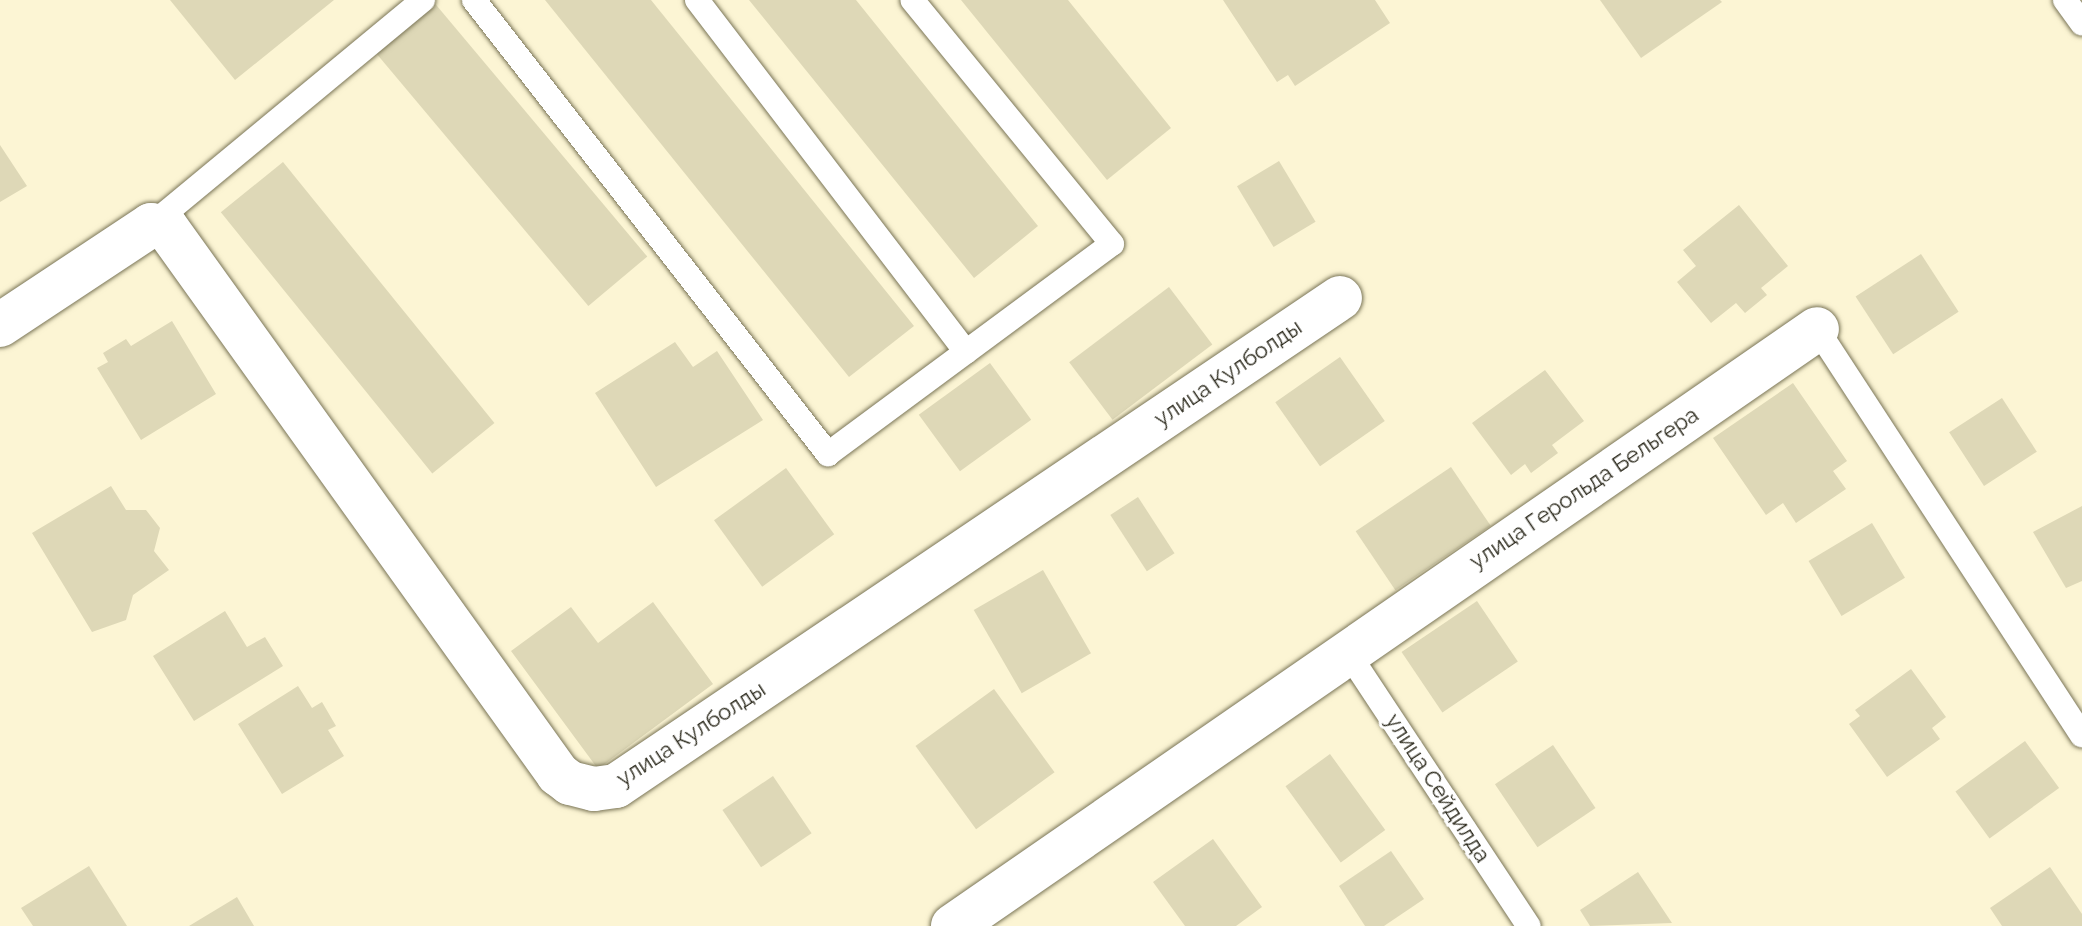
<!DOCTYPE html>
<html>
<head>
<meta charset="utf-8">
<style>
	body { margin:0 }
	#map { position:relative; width:2082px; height:926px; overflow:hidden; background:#fcf5d4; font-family:Raleway,sans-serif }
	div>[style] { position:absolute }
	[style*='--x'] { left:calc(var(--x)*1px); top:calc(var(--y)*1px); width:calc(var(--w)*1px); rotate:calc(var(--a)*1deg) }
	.building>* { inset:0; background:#ded8b7; transform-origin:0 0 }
	.roads { filter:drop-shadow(0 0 2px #7a7557) drop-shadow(0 0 2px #7a7557) }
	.service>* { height:24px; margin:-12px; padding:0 12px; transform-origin:12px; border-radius:12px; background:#fff }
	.minor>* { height:44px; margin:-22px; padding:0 22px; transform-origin:22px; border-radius:22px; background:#fff }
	span { translate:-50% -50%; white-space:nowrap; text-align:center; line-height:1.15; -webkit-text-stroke:6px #fff; paint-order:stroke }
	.street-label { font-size:22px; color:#2b291c }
</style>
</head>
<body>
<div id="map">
	<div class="building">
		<div style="clip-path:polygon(170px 0,334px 0,235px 80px)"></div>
		<div style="left:432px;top:0;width:335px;height:77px;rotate:50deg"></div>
		<div style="clip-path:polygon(545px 0,651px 0,914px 326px,849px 377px)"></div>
		<div style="clip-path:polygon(749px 0,856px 0,1038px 226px,974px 278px)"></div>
		<div style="clip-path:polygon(961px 0,1068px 0,1171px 128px,1107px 180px)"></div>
		<div style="clip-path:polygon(1223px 0,1375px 0,1390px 23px,1295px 86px,1288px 75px,1277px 82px)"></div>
		<div style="clip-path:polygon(1600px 0,1720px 0,1722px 2px,1641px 58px)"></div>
		<div style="clip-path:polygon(0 145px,27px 186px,0 202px)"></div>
		<div style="left:1279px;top:161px;width:71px;height:49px;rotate:59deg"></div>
		<div style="left:283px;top:162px;width:336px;height:80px;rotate:51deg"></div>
		<div style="clip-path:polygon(1739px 205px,1788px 266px,1761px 288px,1767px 295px,1745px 313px,1736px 303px,1711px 323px,1677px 282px,1696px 266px,1683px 250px)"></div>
		<div style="left:1921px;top:254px;width:69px;height:78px;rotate:57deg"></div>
		<div style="left:1169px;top:287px;width:72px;height:125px;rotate:53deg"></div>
		<div style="clip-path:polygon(172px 321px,216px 394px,141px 440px,97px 368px,108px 362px,103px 353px,126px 339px,131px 346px)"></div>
		<div style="clip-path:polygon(675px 342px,693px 367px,717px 351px,763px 420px,656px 487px,595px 393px)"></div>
		<div style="left:1340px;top:357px;width:78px;height:79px;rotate:55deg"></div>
		<div style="left:990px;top:363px;width:70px;height:88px;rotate:54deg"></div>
		<div style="clip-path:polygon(1545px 370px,1584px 421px,1552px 445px,1558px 453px,1531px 473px,1525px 464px,1511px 475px,1472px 423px)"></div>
		<div style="clip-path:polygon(1793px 383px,1847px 461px,1833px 471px,1846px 489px,1796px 523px,1783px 503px,1766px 515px,1713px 438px)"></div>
		<div style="left:2002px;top:398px;width:64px;height:63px;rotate:57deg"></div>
		<div style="left:1451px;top:467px;width:71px;height:115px;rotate:56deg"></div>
		<div style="left:786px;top:468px;width:82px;height:89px;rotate:54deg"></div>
		<div style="clip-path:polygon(111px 486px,126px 510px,146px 510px,160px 528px,154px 551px,169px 570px,133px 595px,126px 620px,92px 632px,32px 533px)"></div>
		<div style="left:1138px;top:497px;width:67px;height:33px;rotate:57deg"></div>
		<div style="clip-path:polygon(2082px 506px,2082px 581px,2066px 588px,2033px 532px)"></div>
		<div style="left:1872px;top:523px;width:64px;height:74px;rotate:59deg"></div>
		<div style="left:1043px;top:570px;width:96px;height:80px;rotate:60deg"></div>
		<div style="left:1477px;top:601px;width:73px;height:91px;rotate:56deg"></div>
		<div style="clip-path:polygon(653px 602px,713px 684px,598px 769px,511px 651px,571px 607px,598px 643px)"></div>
		<div style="clip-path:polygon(225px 611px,247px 647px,265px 637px,283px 666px,194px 721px,153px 656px)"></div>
		<div style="clip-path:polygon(1911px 669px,1946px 717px,1932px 728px,1940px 739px,1887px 777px,1849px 724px,1860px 716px,1855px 710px)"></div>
		<div style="clip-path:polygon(298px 686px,312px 708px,322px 702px,336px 726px,328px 730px,344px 756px,282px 794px,238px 724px)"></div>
		<div style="left:994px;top:689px;width:103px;height:97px;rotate:54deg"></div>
		<div style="left:2025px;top:741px;width:58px;height:86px;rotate:54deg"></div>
		<div style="left:1553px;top:745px;width:76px;height:70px;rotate:56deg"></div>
		<div style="left:1330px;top:754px;width:94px;height:55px;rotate:54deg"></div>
		<div style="left:773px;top:776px;width:69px;height:61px;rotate:56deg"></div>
		<div style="clip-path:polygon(1213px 839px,1262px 907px,1236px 926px,1185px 926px,1153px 882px)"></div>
		<div style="clip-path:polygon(1391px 851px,1424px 899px,1384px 926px,1365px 926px,1339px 886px)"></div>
		<div style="clip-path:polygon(89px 866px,127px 926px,33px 926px,21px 908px)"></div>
		<div style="clip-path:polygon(2050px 867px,2082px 914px,2082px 926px,2002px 926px,1990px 908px)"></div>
		<div style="clip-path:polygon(1638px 872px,1672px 923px,1590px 926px,1580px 910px)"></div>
		<div style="clip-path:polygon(237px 897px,254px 926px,189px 926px)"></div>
	</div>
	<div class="roads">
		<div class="service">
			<div style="--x:474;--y:0;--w:576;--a:52.06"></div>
			<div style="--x:828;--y:454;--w:353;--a:-36.5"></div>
			<div style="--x:1112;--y:244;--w:315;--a:-129.3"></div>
			<div style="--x:697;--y:0;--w:443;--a:52.6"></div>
			<div style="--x:2065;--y:0;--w:29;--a:54"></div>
			<div style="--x:151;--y:225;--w:353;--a:-39.6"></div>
			<div style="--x:1817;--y:329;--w:485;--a:56.9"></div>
			<div style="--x:1346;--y:650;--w:331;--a:56.5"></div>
		</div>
		<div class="minor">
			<div style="--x:0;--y:325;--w:181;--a:-33.5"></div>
			<div style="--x:151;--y:225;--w:15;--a:8"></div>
			<div style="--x:166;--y:227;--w:673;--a:54.37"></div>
			<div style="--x:558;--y:774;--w:15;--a:37"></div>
			<div style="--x:570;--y:783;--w:25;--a:14"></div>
			<div style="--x:594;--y:789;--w:22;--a:-8"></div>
			<div style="--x:616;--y:786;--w:873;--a:-33.98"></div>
			<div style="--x:953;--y:926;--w:1050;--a:-34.64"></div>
		</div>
	</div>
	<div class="street-label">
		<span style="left:1228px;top:373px;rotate:-34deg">улица Кулболды</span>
		<span style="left:1584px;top:488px;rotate:-34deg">улица Герольда Бельгера</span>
		<span style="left:691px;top:734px;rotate:-33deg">улица Кулболды</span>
		<span style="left:1438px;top:788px;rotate:57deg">улица Сейдилда</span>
	</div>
</div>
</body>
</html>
